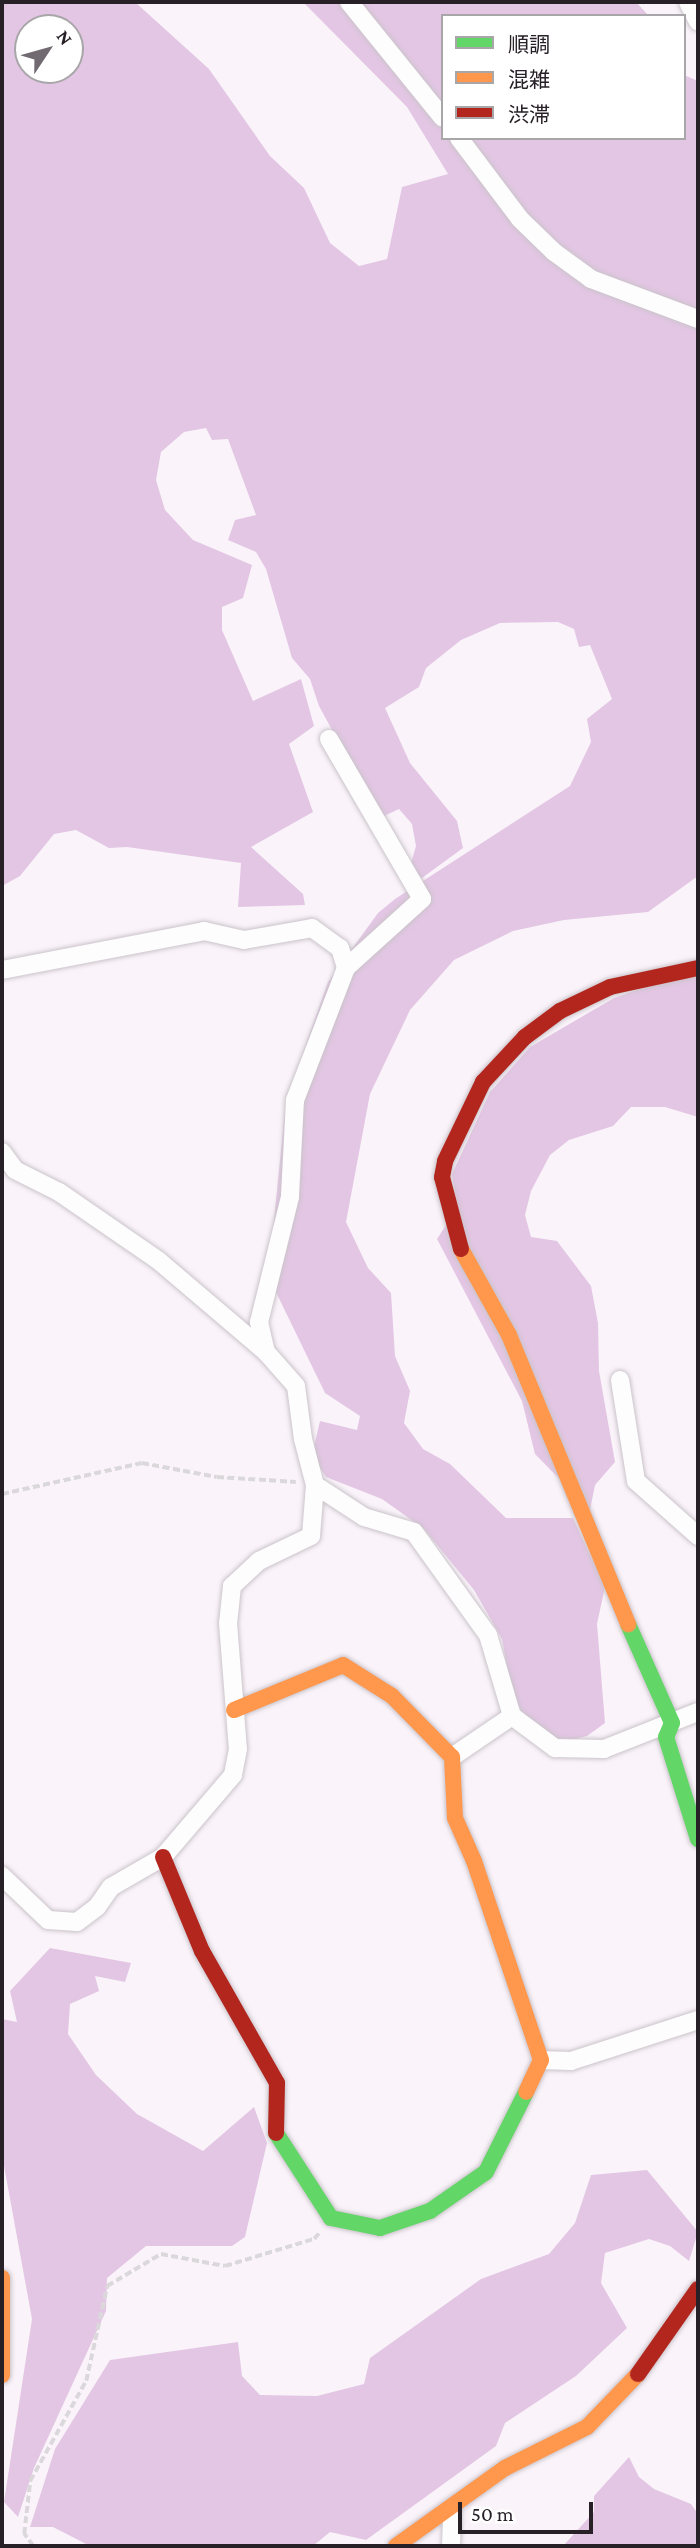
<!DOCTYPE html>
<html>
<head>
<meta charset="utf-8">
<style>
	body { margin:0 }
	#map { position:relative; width:700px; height:2548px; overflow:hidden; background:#faf4fa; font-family:"Crimson Pro","Noto Sans JP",serif }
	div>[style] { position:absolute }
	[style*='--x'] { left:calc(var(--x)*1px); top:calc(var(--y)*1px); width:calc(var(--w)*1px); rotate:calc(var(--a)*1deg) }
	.forest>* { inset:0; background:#e3c6e4 }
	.path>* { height:3.5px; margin-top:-1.75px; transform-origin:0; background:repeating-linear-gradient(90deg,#dbd8db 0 7px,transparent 0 10.5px) }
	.roads { filter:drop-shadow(0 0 2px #cac4ca) drop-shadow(0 0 2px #cac4ca) }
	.street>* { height:18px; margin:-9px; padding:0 9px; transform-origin:9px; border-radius:9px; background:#fefdfe }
	.fast>* { height:16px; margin:-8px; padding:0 8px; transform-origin:8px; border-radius:8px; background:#63d668 }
	.slow>* { height:16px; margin:-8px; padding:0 8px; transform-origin:8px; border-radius:8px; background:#ff974d }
	.jam>* { height:16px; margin:-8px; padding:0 8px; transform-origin:8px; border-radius:8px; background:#b3261e }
	span { translate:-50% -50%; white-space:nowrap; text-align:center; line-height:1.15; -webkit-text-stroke:7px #fff; paint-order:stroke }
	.frame { position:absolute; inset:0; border:4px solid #272027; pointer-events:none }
	.legend { position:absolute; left:441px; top:14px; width:245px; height:126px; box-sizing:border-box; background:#fff; border:2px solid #a9a6a9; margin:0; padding:9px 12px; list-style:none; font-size:21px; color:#272027 }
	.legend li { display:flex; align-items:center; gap:14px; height:35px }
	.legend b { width:35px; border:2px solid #a9a6a9 }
	.north { position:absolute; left:14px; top:14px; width:70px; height:70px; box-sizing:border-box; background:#fff; border:2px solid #a9a6a9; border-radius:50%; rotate:54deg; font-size:19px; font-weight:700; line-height:28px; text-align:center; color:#272027 }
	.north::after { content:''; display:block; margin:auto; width:24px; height:32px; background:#716a71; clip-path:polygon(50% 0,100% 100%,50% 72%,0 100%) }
	.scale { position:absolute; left:458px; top:2502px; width:135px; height:32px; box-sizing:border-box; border:4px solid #272027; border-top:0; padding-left:9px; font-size:21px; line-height:24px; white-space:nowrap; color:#272027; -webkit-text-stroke:5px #fff; paint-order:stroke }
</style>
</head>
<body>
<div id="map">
	<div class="forest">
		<div style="clip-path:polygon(evenodd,2px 2px,135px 2px,209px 69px,270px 156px,304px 188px,330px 243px,359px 266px,387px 259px,402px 187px,448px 174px,407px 107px,303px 2px,636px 2px,649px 16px,443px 16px,443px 138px,684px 138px,684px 75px,698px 81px,698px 876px,648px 912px,564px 920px,513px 931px,454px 960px,410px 1010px,370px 1094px,346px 1222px,368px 1268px,391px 1293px,395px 1356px,410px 1391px,404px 1423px,423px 1449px,450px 1464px,506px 1518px,573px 1518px,605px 1587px,597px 1624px,605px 1723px,587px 1736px,561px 1743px,523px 1714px,512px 1695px,502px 1639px,474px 1590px,424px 1529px,382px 1499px,326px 1477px,312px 1455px,320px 1421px,357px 1430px,360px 1416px,325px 1393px,272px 1284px,272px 1240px,286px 1101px,328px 982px,378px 913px,395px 899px,570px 786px,591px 742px,587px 719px,612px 699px,590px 645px,579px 647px,574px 629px,558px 622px,500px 623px,461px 640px,426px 668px,419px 687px,385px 708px,410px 763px,457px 821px,463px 848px,422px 878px,409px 870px,416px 846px,412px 824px,399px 809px,380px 818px,319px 706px,310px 679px,292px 658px,266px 569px,256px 552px,228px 540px,235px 520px,256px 515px,228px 439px,212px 440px,206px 428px,184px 432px,161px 452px,156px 480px,165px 510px,193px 540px,252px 565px,243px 598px,222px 607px,222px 630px,253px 701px,301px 679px,314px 726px,289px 744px,313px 812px,251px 847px,303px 894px,305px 905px,238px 907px,241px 863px,127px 847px,109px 848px,76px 830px,54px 834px,20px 876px,2px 886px,2px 2px,28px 28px,70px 28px,70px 70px,28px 70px,28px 28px)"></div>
		<div style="clip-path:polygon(698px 969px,698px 1117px,665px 1107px,631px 1107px,613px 1126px,569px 1140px,550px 1155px,531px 1191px,525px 1215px,531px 1237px,557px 1241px,591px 1286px,598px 1323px,599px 1371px,615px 1462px,595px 1485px,590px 1510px,535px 1454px,522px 1401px,437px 1239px,457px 1208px,452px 1174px,490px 1092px,530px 1047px,614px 998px)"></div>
		<div style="clip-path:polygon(50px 1948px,131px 1963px,125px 1982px,95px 1976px,99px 1991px,70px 2004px,68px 2034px,96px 2075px,137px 2114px,203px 2151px,254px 2107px,267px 2143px,245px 2237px,232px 2246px,146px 2246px,107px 2278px,106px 2311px,34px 2468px,18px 2517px,4px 2502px,32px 2319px,2px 2155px,2px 2019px,17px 2022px,10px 1991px)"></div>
		<div style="clip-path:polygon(647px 2170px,698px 2232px,689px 2261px,670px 2246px,649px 2239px,605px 2253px,601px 2283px,627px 2328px,576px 2376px,505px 2423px,496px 2446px,366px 2540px,330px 2532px,313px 2546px,90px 2546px,53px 2527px,30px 2527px,55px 2449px,110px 2360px,238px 2342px,242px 2376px,260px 2395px,317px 2396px,364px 2384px,370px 2358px,481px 2279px,549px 2254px,575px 2223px,591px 2175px)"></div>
		<div style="clip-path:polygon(629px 2457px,639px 2477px,654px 2489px,691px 2504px,698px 2514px,698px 2546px,563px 2546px,594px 2512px,594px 2496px)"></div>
	</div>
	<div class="path">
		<div style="--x:2;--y:1494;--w:143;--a:-12.5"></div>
		<div style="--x:142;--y:1463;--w:76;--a:10.6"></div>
		<div style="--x:217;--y:1477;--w:79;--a:3.6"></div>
		<div style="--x:33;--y:2546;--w:15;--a:-127"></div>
		<div style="--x:24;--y:2534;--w:53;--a:-83.5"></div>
		<div style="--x:30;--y:2481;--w:115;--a:-60.8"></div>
		<div style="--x:86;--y:2381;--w:97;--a:-77.5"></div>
		<div style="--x:107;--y:2286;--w:63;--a:-30.7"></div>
		<div style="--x:161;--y:2254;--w:65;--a:10.6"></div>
		<div style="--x:225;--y:2266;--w:93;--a:-16.9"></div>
		<div style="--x:314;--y:2239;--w:8;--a:-50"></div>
	</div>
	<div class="roads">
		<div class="street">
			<div style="--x:349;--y:2;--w:149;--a:51"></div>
			<div style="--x:688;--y:2;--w:22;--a:63"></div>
			<div style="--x:459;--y:138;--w:101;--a:53"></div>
			<div style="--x:520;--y:219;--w:47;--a:44.1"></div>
			<div style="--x:554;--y:252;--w:46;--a:36.1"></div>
			<div style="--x:591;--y:279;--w:114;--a:20.5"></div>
			<div style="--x:329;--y:739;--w:185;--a:59.8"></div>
			<div style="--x:422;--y:899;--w:103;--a:137.8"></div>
			<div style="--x:2;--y:970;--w:206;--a:-10.9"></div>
			<div style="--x:204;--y:931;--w:41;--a:12.7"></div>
			<div style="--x:244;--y:940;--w:69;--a:-10"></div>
			<div style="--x:312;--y:928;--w:34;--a:36"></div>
			<div style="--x:340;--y:948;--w:21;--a:73"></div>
			<div style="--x:346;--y:968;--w:142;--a:111.1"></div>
			<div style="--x:295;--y:1100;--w:97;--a:93"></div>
			<div style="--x:290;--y:1197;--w:129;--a:103.9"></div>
			<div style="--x:259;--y:1322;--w:31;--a:77"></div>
			<div style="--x:2;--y:1152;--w:22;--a:54"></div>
			<div style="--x:15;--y:1170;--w:49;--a:26.6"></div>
			<div style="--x:59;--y:1192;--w:121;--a:34.6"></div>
			<div style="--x:159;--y:1261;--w:140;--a:40.4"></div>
			<div style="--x:266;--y:1352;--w:45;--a:48.6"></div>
			<div style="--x:296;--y:1386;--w:53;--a:82.5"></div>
			<div style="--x:303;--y:1439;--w:48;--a:75.4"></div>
			<div style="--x:315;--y:1485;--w:51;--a:94.5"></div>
			<div style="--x:311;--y:1536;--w:58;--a:154.3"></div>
			<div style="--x:259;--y:1561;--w:37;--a:137"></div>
			<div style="--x:232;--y:1586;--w:37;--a:96"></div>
			<div style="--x:228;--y:1623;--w:126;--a:85.5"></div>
			<div style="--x:238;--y:1749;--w:26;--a:101"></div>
			<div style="--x:233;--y:1775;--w:108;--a:130.5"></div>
			<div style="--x:163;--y:1857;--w:60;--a:150"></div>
			<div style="--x:111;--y:1887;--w:24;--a:125"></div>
			<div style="--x:97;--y:1907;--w:25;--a:143"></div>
			<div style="--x:77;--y:1922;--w:29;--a:-176"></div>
			<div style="--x:48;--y:1920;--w:64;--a:-136.3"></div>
			<div style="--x:620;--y:1380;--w:102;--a:81"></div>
			<div style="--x:636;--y:1481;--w:83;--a:41.6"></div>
			<div style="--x:315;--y:1485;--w:59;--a:33.1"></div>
			<div style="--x:364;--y:1517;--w:52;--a:16.7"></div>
			<div style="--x:414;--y:1532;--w:127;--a:54.3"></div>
			<div style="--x:488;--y:1635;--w:84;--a:73.5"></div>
			<div style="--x:512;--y:1716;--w:54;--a:36.7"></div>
			<div style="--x:555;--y:1748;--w:49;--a:1.2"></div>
			<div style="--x:604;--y:1749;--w:101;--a:-21.5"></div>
			<div style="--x:452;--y:1757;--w:73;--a:-34.3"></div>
			<div style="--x:541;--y:2060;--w:30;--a:2"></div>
			<div style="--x:571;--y:2061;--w:133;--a:-17.9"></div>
			<div style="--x:451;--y:2546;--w:37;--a:-88"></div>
		</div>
		<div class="fast">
			<div style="--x:628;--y:1624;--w:108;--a:66"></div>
			<div style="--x:672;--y:1723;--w:15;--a:113"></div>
			<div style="--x:666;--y:1737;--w:107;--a:72.6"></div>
			<div style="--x:276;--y:2133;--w:101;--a:57.1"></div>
			<div style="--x:331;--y:2218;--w:50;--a:11.5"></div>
			<div style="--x:380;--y:2228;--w:53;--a:-18.8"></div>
			<div style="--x:430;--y:2211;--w:68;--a:-34.9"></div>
			<div style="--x:486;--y:2172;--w:89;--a:-63.4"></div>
		</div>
		<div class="slow">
			<div style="--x:461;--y:1249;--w:98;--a:60.8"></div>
			<div style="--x:509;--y:1335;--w:313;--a:67.6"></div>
			<div style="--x:234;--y:1710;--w:118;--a:-22.4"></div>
			<div style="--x:343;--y:1665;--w:58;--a:32.3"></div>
			<div style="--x:392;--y:1696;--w:86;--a:45.5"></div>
			<div style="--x:452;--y:1757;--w:61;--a:87.2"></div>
			<div style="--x:455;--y:1818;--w:47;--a:66.2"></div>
			<div style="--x:474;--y:1861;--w:210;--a:71.4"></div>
			<div style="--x:541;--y:2060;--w:35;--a:115"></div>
			<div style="--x:2;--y:2278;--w:97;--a:90"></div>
			<div style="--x:396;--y:2546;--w:134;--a:-35.6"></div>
			<div style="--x:505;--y:2468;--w:92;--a:-26.6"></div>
			<div style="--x:587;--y:2427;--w:74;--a:-46.1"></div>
		</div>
		<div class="jam">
			<div style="--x:461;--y:1249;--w:74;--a:-104.8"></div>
			<div style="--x:442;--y:1177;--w:16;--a:-79"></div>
			<div style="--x:445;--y:1161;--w:88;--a:-64.3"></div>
			<div style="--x:483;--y:1082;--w:62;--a:-47"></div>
			<div style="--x:525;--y:1037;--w:44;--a:-36.6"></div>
			<div style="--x:560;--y:1011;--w:55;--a:-25.6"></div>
			<div style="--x:610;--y:987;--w:90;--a:-12.2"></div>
			<div style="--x:163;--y:1857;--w:102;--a:67.5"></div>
			<div style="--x:202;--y:1951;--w:152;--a:60.4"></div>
			<div style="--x:277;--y:2083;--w:50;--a:91.1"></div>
			<div style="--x:638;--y:2374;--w:104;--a:-54.8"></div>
		</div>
	</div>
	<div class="frame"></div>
	<ul class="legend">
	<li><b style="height:9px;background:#63d668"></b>順調</li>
	<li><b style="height:9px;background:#ff974d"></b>混雑</li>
	<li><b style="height:9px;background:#b3261e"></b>渋滞</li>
	</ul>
	<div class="north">N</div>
	<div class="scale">50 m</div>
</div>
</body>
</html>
